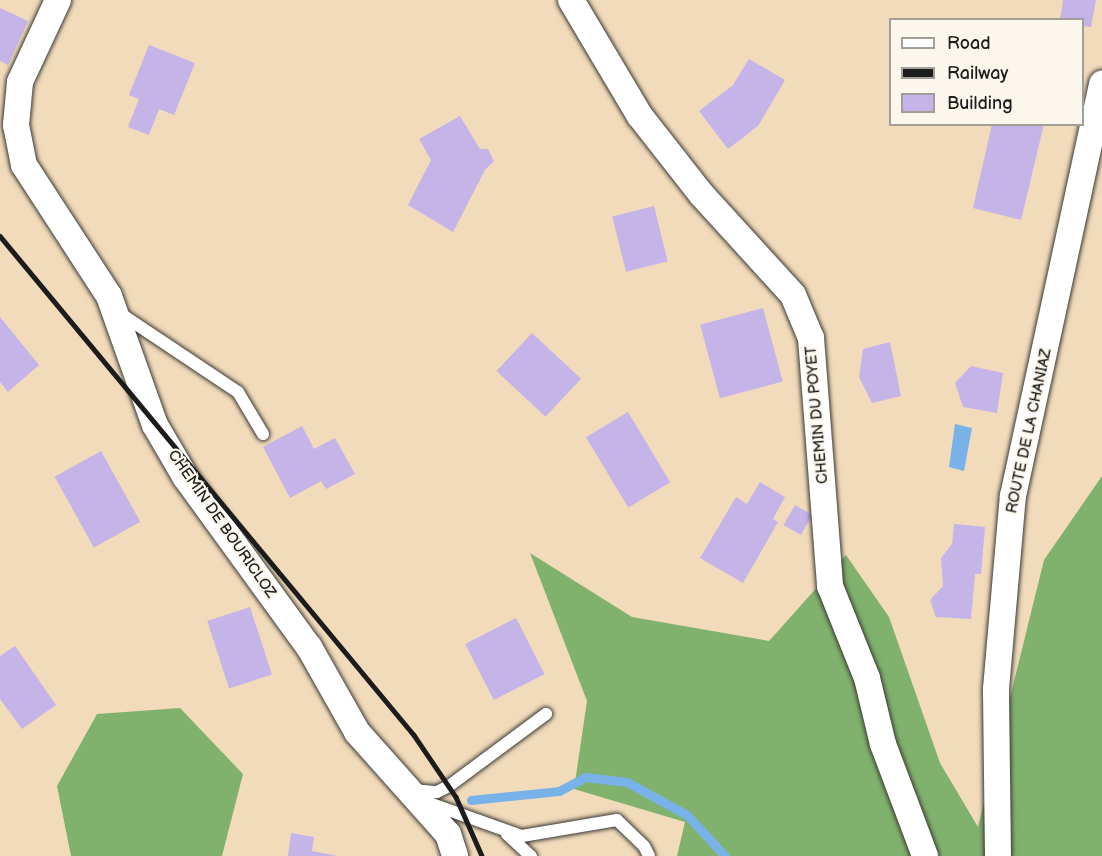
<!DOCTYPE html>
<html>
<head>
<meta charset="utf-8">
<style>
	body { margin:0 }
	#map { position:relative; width:1102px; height:856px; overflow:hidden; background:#f1dbbb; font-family:"Balsamiq Sans",sans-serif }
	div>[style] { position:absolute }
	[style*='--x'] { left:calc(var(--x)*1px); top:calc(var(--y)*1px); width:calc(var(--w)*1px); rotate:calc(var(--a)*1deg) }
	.forest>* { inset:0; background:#80b26d }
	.water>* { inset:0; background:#78b2e9 }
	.stream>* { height:9px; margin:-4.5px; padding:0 4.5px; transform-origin:4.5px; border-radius:4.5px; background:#78b2e9 }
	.building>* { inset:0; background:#c4b4e8; transform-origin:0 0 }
	.roads { filter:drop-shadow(0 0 2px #3c3934) drop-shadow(0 0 2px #3c3934) }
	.lane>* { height:12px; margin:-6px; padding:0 6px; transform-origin:6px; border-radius:6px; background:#fff }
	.street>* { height:26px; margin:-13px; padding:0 13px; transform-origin:13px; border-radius:13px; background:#fff }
	.rail>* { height:4.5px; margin:-2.25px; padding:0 2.25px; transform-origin:2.25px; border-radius:2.25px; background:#1c1c1c }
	span { translate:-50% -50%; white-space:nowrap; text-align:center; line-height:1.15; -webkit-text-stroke:4.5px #fbf7ec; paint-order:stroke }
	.street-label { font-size:15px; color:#1c1c1c }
	.legend { position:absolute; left:889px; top:18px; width:195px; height:108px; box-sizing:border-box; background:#fbf7ec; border:2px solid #a29f99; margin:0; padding:8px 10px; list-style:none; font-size:18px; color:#1c1c1c }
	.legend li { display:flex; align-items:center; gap:12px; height:30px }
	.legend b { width:30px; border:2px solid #a29f99 }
</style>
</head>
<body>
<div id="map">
	<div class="forest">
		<div style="clip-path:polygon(1102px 476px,1102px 856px,677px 856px,685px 822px,574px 789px,587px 701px,530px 553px,632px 617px,769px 641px,846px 555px,889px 617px,940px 763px,978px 827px,1044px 560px)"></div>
		<div style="clip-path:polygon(180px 708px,243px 774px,222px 856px,71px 856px,57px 786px,97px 714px)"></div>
	</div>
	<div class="water">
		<div style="clip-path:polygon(955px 424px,972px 428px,964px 471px,949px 467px)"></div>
	</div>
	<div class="stream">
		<div style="--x:471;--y:800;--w:88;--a:-5.8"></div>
		<div style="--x:559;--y:791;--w:30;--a:-28"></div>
		<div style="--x:585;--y:777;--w:42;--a:6.8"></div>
		<div style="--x:627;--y:782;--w:68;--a:28.8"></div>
		<div style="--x:687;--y:815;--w:56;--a:47.2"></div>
	</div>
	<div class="building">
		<div style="clip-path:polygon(1063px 0,1096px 0,1091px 27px,1082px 26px,1082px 20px,1060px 20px)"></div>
		<div style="clip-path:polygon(0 8px,28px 21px,8px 65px,0 61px)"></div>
		<div style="clip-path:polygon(149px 45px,195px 63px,174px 115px,159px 109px,149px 135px,128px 127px,139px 99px,129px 95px)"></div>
		<div style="clip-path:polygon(749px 59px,785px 80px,758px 126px,728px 149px,699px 111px,733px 85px)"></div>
		<div style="clip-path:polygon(460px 116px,480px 149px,488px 149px,494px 161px,485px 170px,453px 232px,408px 205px,431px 160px,419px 139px)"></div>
		<div style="clip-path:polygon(992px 124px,1044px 124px,1021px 220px,973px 208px)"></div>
		<div style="left:654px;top:206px;width:57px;height:43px;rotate:76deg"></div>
		<div style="left:763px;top:308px;width:76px;height:65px;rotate:75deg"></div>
		<div style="clip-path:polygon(0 317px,39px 365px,8px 392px,0 382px)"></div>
		<div style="left:532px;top:333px;width:67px;height:52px;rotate:43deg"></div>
		<div style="clip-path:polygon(890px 342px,901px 396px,872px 403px,859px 377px,863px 349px)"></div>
		<div style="clip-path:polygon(971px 366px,1003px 373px,997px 413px,963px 407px,955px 383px)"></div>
		<div style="left:628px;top:412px;width:82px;height:49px;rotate:59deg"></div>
		<div style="clip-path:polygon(302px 426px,314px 449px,335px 438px,355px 474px,326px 489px,321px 481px,290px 498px,263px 447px)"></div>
		<div style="left:101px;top:451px;width:81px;height:53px;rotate:61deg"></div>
		<div style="clip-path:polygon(760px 482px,785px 497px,773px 519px,778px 522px,743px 583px,700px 558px,736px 497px,747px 504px)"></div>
		<div style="left:795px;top:505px;width:20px;height:23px;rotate:30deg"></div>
		<div style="clip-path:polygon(954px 524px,985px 527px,981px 574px,975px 574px,971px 619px,936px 617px,930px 600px,943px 586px,941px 558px,952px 544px)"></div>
		<div style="left:250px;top:607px;width:71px;height:45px;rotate:72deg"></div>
		<div style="left:516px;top:618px;width:63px;height:57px;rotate:63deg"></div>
		<div style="clip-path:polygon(15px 646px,56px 705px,22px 729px,0 699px,0 656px)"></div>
		<div style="clip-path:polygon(291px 833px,314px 837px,312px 851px,338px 856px,288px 856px)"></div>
	</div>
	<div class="roads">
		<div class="lane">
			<div style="--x:118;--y:312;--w:144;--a:33.7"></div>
			<div style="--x:238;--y:392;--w:49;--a:59.2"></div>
			<div style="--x:412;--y:790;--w:25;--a:5"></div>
			<div style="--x:437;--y:792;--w:13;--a:-27"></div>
			<div style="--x:449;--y:786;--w:121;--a:-36.6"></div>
			<div style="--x:426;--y:802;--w:102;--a:19.5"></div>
			<div style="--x:522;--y:836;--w:96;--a:-9.6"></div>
			<div style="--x:617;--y:820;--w:37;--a:44"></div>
			<div style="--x:644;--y:846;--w:11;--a:63"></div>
			<div style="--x:507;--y:834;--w:33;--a:43"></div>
		</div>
		<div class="street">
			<div style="--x:58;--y:0;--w:90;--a:114.9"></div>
			<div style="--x:20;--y:82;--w:43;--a:95.3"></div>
			<div style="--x:16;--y:125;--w:41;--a:78.7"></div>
			<div style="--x:24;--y:165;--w:156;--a:57"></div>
			<div style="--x:109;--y:296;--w:137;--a:70.4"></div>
			<div style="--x:155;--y:425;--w:61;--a:59.7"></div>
			<div style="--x:186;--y:478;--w:209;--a:54"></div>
			<div style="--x:309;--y:647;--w:98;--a:60.5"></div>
			<div style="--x:357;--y:732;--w:137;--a:48.3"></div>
			<div style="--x:448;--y:834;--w:23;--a:72"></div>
			<div style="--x:571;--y:0;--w:135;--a:59.3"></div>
			<div style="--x:640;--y:116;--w:100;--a:51.9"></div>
			<div style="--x:702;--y:195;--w:135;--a:47.7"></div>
			<div style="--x:793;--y:295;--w:47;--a:67.3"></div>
			<div style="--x:811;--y:338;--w:249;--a:85.6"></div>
			<div style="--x:830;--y:586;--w:99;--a:68.1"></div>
			<div style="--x:867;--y:678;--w:68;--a:76.4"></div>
			<div style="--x:883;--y:744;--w:120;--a:69.4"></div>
			<div style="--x:998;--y:856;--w:167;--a:-90.7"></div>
			<div style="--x:996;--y:689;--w:194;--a:-85"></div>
			<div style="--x:1013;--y:496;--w:422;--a:-77.8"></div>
		</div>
	</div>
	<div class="rail">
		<div style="--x:0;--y:236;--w:648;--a:50.32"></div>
		<div style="--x:414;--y:735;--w:75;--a:55.9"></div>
		<div style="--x:456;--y:797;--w:64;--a:66.2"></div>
	</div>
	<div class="street-label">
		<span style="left:817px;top:415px;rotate:-95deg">CHEMIN DU POYET</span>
		<span style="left:1029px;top:431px;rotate:-78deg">ROUTE DE LA CHANIAZ</span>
		<span style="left:222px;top:524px;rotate:55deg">CHEMIN DE BOURICLOZ</span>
	</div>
	<ul class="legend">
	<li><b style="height:8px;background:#fff"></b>Road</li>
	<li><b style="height:8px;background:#1c1c1c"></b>Railway</li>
	<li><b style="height:16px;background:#c4b4e8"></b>Building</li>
	</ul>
</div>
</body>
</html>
